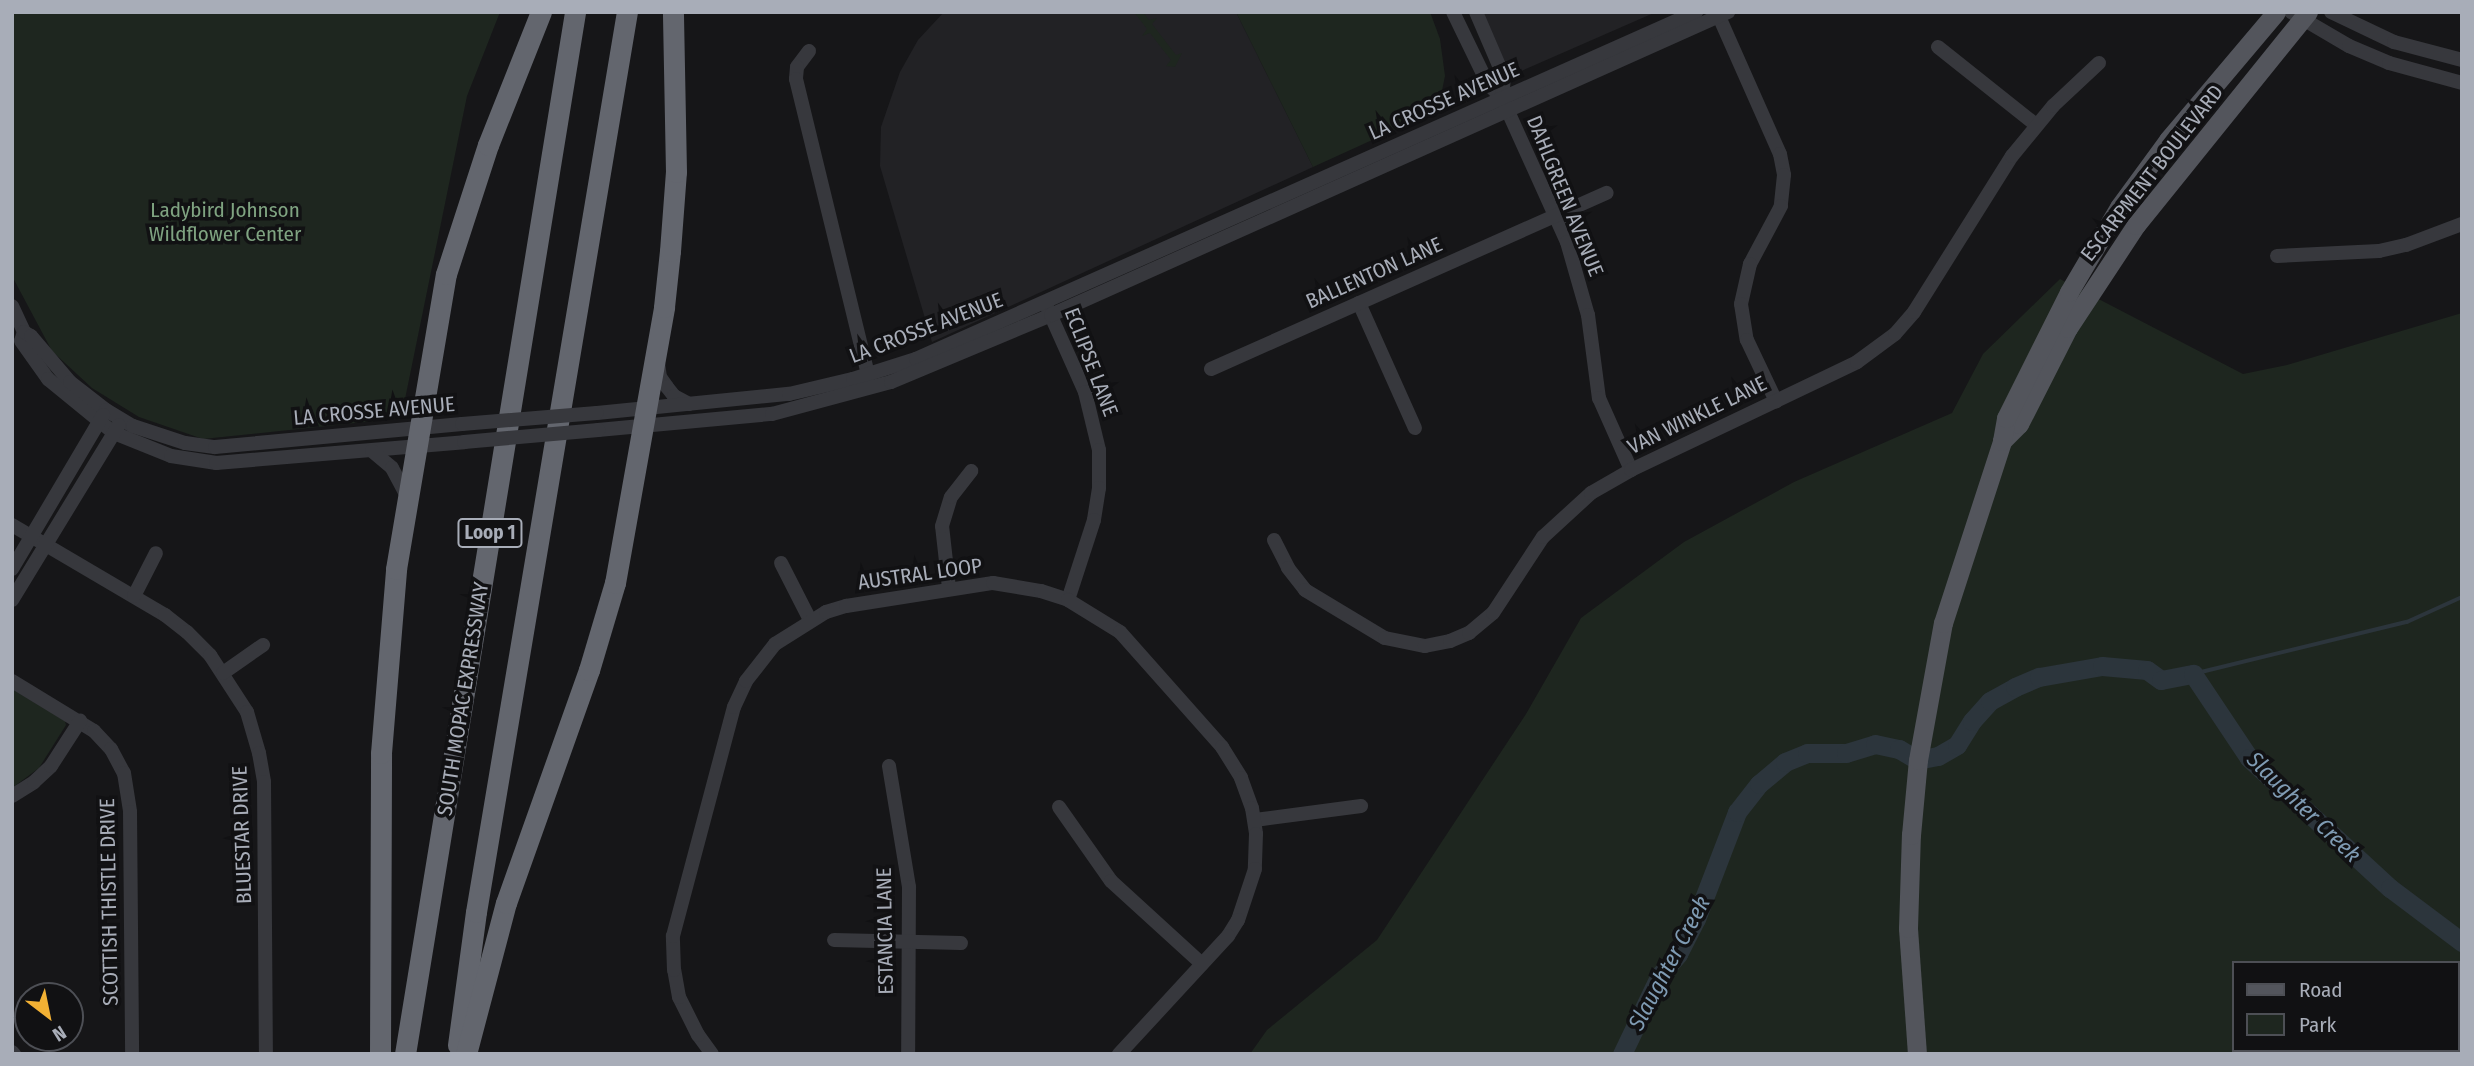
<!DOCTYPE html>
<html>
<head>
<meta charset="utf-8">
<style>
	body { margin:0 }
	#map { position:relative; width:2474px; height:1066px; overflow:hidden; background:#161618; font-family:"Fira Sans Condensed",sans-serif }
	div>[style] { position:absolute }
	[style*='--x'] { left:calc(var(--x)*1px); top:calc(var(--y)*1px); width:calc(var(--w)*1px); rotate:calc(var(--a)*1deg) }
	.built>* { inset:0; background:#222225 }
	.green>* { inset:0; background:#1e261f }
	.stream>* { height:3.5px; margin:-1.75px; padding:0 1.75px; transform-origin:1.75px; border-radius:1.75px; background:#2c353c }
	.river>* { height:19px; margin:-9.5px; padding:0 9.5px; transform-origin:9.5px; border-radius:9.5px; background:#2c353c }
	.minor>* { height:14px; margin:-7px; padding:0 7px; transform-origin:7px; border-radius:7px; background:#37383d }
	.major>* { height:19px; margin:-9.5px; padding:0 9.5px; transform-origin:9.5px; border-radius:9.5px; background:#53555c }
	.highway>* { height:21px; margin:-10.5px; padding:0 10.5px; transform-origin:10.5px; border-radius:10.5px; background:#63666e }
	.minor-bridge>* { height:14px; margin:-7px; padding:0 7px; transform-origin:7px; border-radius:7px; background:#37383d }
	span { translate:-50% -50%; white-space:nowrap; text-align:center; line-height:1.15; -webkit-text-stroke:7px #111113; paint-order:stroke }
	.shield-label span { padding:2px 5px; background:#111113; border:2px solid; border-radius:5px; -webkit-text-stroke-width:0 }
	.shield-label { font-size:19px; color:#a8adb8; font-weight:700 }
	.street-label { font-size:21px; color:#a8adb8 }
	.park-label { font-size:21px; color:#7fa381 }
	.water-label { font-size:23px; color:#7f9bb3; font-style:italic }
	.frame { position:absolute; inset:0; border:14px solid #a8adb8; pointer-events:none }
	.legend { position:absolute; left:2232px; top:961px; width:228px; height:91px; box-sizing:border-box; background:#111113; border:2px solid #4d4f55; margin:0; padding:9px 12px; list-style:none; font-size:21px; color:#a8adb8 }
	.legend li { display:flex; align-items:center; gap:14px; height:35px }
	.legend b { width:35px; border:2px solid #4d4f55 }
	.north { position:absolute; left:14px; top:982px; width:70px; height:70px; box-sizing:border-box; background:#111113; border:2px solid #4d4f55; border-radius:50%; rotate:148deg; font-size:19px; font-weight:700; line-height:28px; text-align:center; color:#a8adb8 }
	.north::after { content:''; display:block; margin:auto; width:24px; height:32px; background:#f2b134; clip-path:polygon(50% 0,100% 100%,50% 72%,0 100%) }
</style>
</head>
<body>
<div id="map">
	<div class="built">
		<div style="clip-path:polygon(944px 12px,1236px 12px,1313px 167px,932px 342px,880px 166px,881px 127px,900px 72px,918px 40px)"></div>
		<div style="clip-path:polygon(1481px 12px,1656px 12px,1510px 76px)"></div>
	</div>
	<div class="green">
		<div style="clip-path:polygon(12px 12px,500px 12px,467px 96px,404px 404px,374px 421px,203px 439px,139px 417px,92px 388px,52px 351px,12px 276px)"></div>
		<div style="clip-path:polygon(1134px 12px,1143px 12px,1149px 20px,1157px 18px,1152px 24px,1176px 55px,1182px 53px,1175px 67px,1166px 66px,1171px 60px,1150px 33px,1142px 36px,1147px 29px)"></div>
		<div style="clip-path:polygon(1236px 12px,1430px 12px,1440px 39px,1445px 76px,1438px 110px,1313px 167px)"></div>
		<div style="clip-path:polygon(evenodd,2060px 279px,2243px 374px,2287px 365px,2462px 313px,2462px 1054px,1250px 1054px,1267px 1030px,1377px 940px,1526px 714px,1581px 618px,1684px 542px,1794px 482px,1952px 413px,1983px 354px,2060px 279px,2234px 963px,2458px 963px,2458px 1050px,2234px 1050px,2234px 963px)"></div>
		<div style="clip-path:polygon(12px 689px,65px 721px,66px 725px,39px 768px,12px 788px)"></div>
	</div>
	<div class="stream">
		<div style="--x:2193;--y:674;--w:220;--a:-13.7"></div>
		<div style="--x:2407;--y:622;--w:60;--a:-24.4"></div>
	</div>
	<div class="river">
		<div style="--x:1622;--y:1054;--w:88;--a:-64.3"></div>
		<div style="--x:1660;--y:975;--w:28;--a:-49"></div>
		<div style="--x:1678;--y:954;--w:39;--a:-63"></div>
		<div style="--x:1696;--y:919;--w:115;--a:-69"></div>
		<div style="--x:1737;--y:812;--w:36;--a:-52"></div>
		<div style="--x:1759;--y:784;--w:34;--a:-40"></div>
		<div style="--x:1785;--y:762;--w:24;--a:-22"></div>
		<div style="--x:1807;--y:753;--w:39;--a:0"></div>
		<div style="--x:1846;--y:753;--w:30;--a:-17"></div>
		<div style="--x:1875;--y:744;--w:25;--a:12"></div>
		<div style="--x:1899;--y:749;--w:21;--a:31"></div>
		<div style="--x:1917;--y:760;--w:21;--a:-11"></div>
		<div style="--x:1938;--y:756;--w:22;--a:-30"></div>
		<div style="--x:1957;--y:745;--w:28;--a:-58"></div>
		<div style="--x:1972;--y:721;--w:27;--a:-48"></div>
		<div style="--x:1990;--y:701;--w:29;--a:-29"></div>
		<div style="--x:2015;--y:687;--w:26;--a:-23"></div>
		<div style="--x:2039;--y:677;--w:64;--a:-9.9"></div>
		<div style="--x:2102;--y:666;--w:45;--a:5.1"></div>
		<div style="--x:2147;--y:670;--w:17;--a:36"></div>
		<div style="--x:2161;--y:680;--w:33;--a:-11"></div>
		<div style="--x:2193;--y:674;--w:101;--a:56.3"></div>
		<div style="--x:2249;--y:758;--w:192;--a:42.7"></div>
		<div style="--x:2390;--y:888;--w:90;--a:36.9"></div>
	</div>
	<div class="minor">
		<div style="--x:1453;--y:12;--w:80;--a:64.1"></div>
		<div style="--x:1488;--y:84;--w:20;--a:45"></div>
		<div style="--x:1502;--y:98;--w:158;--a:65.7"></div>
		<div style="--x:1567;--y:242;--w:76;--a:74"></div>
		<div style="--x:1588;--y:315;--w:84;--a:82.5"></div>
		<div style="--x:1599;--y:398;--w:79;--a:66"></div>
		<div style="--x:1476;--y:12;--w:71;--a:66.7"></div>
		<div style="--x:1504;--y:77;--w:21;--a:95"></div>
		<div style="--x:1717;--y:12;--w:155;--a:66.1"></div>
		<div style="--x:1780;--y:154;--w:21;--a:79"></div>
		<div style="--x:1784;--y:175;--w:31;--a:96"></div>
		<div style="--x:1781;--y:206;--w:66;--a:118.1"></div>
		<div style="--x:1750;--y:264;--w:41;--a:102.7"></div>
		<div style="--x:1741;--y:304;--w:36;--a:81"></div>
		<div style="--x:1747;--y:340;--w:68;--a:64.6"></div>
		<div style="--x:2291;--y:12;--w:67;--a:30.4"></div>
		<div style="--x:2349;--y:46;--w:43;--a:23"></div>
		<div style="--x:2389;--y:63;--w:76;--a:15.3"></div>
		<div style="--x:2331;--y:12;--w:70;--a:25.5"></div>
		<div style="--x:2394;--y:42;--w:70;--a:14.8"></div>
		<div style="--x:1938;--y:47;--w:125;--a:38.5"></div>
		<div style="--x:809;--y:51;--w:20;--a:127"></div>
		<div style="--x:797;--y:67;--w:12;--a:95"></div>
		<div style="--x:796;--y:79;--w:305;--a:76.3"></div>
		<div style="--x:2277;--y:256;--w:102;--a:-2.8"></div>
		<div style="--x:2379;--y:251;--w:28;--a:-13"></div>
		<div style="--x:2406;--y:245;--w:60;--a:-20.6"></div>
		<div style="--x:1359;--y:303;--w:137;--a:65.9"></div>
		<div style="--x:12;--y:306;--w:29;--a:65"></div>
		<div style="--x:24;--y:332;--w:9;--a:108"></div>
		<div style="--x:21;--y:341;--w:47;--a:54.6"></div>
		<div style="--x:48;--y:379;--w:85;--a:39.3"></div>
		<div style="--x:114;--y:433;--w:61;--a:22"></div>
		<div style="--x:171;--y:456;--w:46;--a:8.8"></div>
		<div style="--x:216;--y:463;--w:249;--a:-4.8"></div>
		<div style="--x:1047;--y:307;--w:93;--a:65.9"></div>
		<div style="--x:1085;--y:392;--w:60;--a:76.4"></div>
		<div style="--x:1099;--y:450;--w:38;--a:90"></div>
		<div style="--x:1099;--y:488;--w:32;--a:99"></div>
		<div style="--x:1094;--y:520;--w:84;--a:108"></div>
		<div style="--x:24;--y:332;--w:8;--a:30"></div>
		<div style="--x:31;--y:336;--w:60;--a:49.7"></div>
		<div style="--x:70;--y:382;--w:46;--a:37.9"></div>
		<div style="--x:106;--y:410;--w:31;--a:31"></div>
		<div style="--x:133;--y:426;--w:55;--a:18.1"></div>
		<div style="--x:185;--y:443;--w:30;--a:8"></div>
		<div style="--x:215;--y:447;--w:248;--a:-5.3"></div>
		<div style="--x:658;--y:363;--w:14;--a:82"></div>
		<div style="--x:660;--y:377;--w:12;--a:55"></div>
		<div style="--x:667;--y:387;--w:11;--a:52"></div>
		<div style="--x:674;--y:396;--w:17;--a:28"></div>
		<div style="--x:1211;--y:369;--w:433;--a:-24"></div>
		<div style="--x:597;--y:413;--w:193;--a:-5.7"></div>
		<div style="--x:789;--y:394;--w:66;--a:-13.2"></div>
		<div style="--x:853;--y:379;--w:66;--a:-17.6"></div>
		<div style="--x:916;--y:359;--w:854;--a:-23.98"></div>
		<div style="--x:598;--y:430;--w:175;--a:-5.3"></div>
		<div style="--x:772;--y:414;--w:123;--a:-15.1"></div>
		<div style="--x:891;--y:382;--w:173;--a:-22.7"></div>
		<div style="--x:1051;--y:315;--w:742;--a:-24.11"></div>
		<div style="--x:372;--y:451;--w:26;--a:40"></div>
		<div style="--x:392;--y:468;--w:32;--a:62"></div>
		<div style="--x:12;--y:525;--w:178;--a:30.5"></div>
		<div style="--x:165;--y:615;--w:28;--a:38"></div>
		<div style="--x:187;--y:632;--w:33;--a:45"></div>
		<div style="--x:210;--y:655;--w:68;--a:57"></div>
		<div style="--x:247;--y:712;--w:43;--a:73.7"></div>
		<div style="--x:259;--y:753;--w:29;--a:80"></div>
		<div style="--x:264;--y:782;--w:272;--a:89.6"></div>
		<div style="--x:1274;--y:540;--w:31;--a:63"></div>
		<div style="--x:1288;--y:568;--w:28;--a:52"></div>
		<div style="--x:1305;--y:590;--w:93;--a:31"></div>
		<div style="--x:1385;--y:638;--w:41;--a:11.3"></div>
		<div style="--x:1425;--y:646;--w:25;--a:-11"></div>
		<div style="--x:1450;--y:641;--w:21;--a:-23"></div>
		<div style="--x:1469;--y:633;--w:31;--a:-40"></div>
		<div style="--x:1493;--y:613;--w:91;--a:-56.7"></div>
		<div style="--x:1543;--y:537;--w:65;--a:-42.5"></div>
		<div style="--x:1591;--y:493;--w:46;--a:-29.9"></div>
		<div style="--x:1631;--y:470;--w:250;--a:-25.5"></div>
		<div style="--x:1857;--y:362;--w:47;--a:-36.4"></div>
		<div style="--x:1895;--y:334;--w:29;--a:-49"></div>
		<div style="--x:1914;--y:312;--w:184;--a:-57.9"></div>
		<div style="--x:2012;--y:156;--w:65;--a:-50.6"></div>
		<div style="--x:2053;--y:106;--w:63;--a:-43.1"></div>
		<div style="--x:781;--y:563;--w:64;--a:63"></div>
		<div style="--x:12;--y:569;--w:179;--a:-59.4"></div>
		<div style="--x:949;--y:588;--w:62;--a:-96.4"></div>
		<div style="--x:942;--y:526;--w:30;--a:-73"></div>
		<div style="--x:951;--y:497;--w:33;--a:-52"></div>
		<div style="--x:134;--y:596;--w:48;--a:-62.9"></div>
		<div style="--x:12;--y:600;--w:205;--a:-58.6"></div>
		<div style="--x:223;--y:673;--w:49;--a:-35"></div>
		<div style="--x:12;--y:681;--w:96;--a:31.4"></div>
		<div style="--x:94;--y:731;--w:25;--a:47"></div>
		<div style="--x:111;--y:749;--w:27;--a:62"></div>
		<div style="--x:124;--y:773;--w:39;--a:81"></div>
		<div style="--x:130;--y:812;--w:242;--a:89.5"></div>
		<div style="--x:889;--y:766;--w:123;--a:80.6"></div>
		<div style="--x:909;--y:887;--w:167;--a:90.3"></div>
		<div style="--x:12;--y:796;--w:26;--a:-32"></div>
		<div style="--x:34;--y:782;--w:23;--a:-43"></div>
		<div style="--x:51;--y:766;--w:54;--a:-57.2"></div>
		<div style="--x:1059;--y:807;--w:90;--a:54.9"></div>
		<div style="--x:1111;--y:881;--w:123;--a:42.4"></div>
		<div style="--x:1255;--y:820;--w:107;--a:-7.5"></div>
		<div style="--x:834;--y:940;--w:127;--a:1.4"></div>
		<div style="--x:12;--y:1052;--w:3;--a:45"></div>
		<div style="--x:712;--y:1054;--w:24;--a:-126"></div>
		<div style="--x:698;--y:1035;--w:42;--a:-116.6"></div>
		<div style="--x:679;--y:997;--w:27;--a:-100"></div>
		<div style="--x:674;--y:970;--w:34;--a:-92"></div>
		<div style="--x:673;--y:936;--w:237;--a:-75.1"></div>
		<div style="--x:734;--y:707;--w:29;--a:-65"></div>
		<div style="--x:746;--y:681;--w:47;--a:-51.9"></div>
		<div style="--x:775;--y:644;--w:60;--a:-32.1"></div>
		<div style="--x:826;--y:612;--w:21;--a:-17"></div>
		<div style="--x:846;--y:606;--w:149;--a:-8.9"></div>
		<div style="--x:993;--y:583;--w:49;--a:9.5"></div>
		<div style="--x:1041;--y:591;--w:28;--a:18"></div>
		<div style="--x:1068;--y:600;--w:61;--a:31.6"></div>
		<div style="--x:1120;--y:632;--w:154;--a:48.4"></div>
		<div style="--x:1222;--y:747;--w:36;--a:58"></div>
		<div style="--x:1241;--y:778;--w:32;--a:70"></div>
		<div style="--x:1252;--y:808;--w:26;--a:81"></div>
		<div style="--x:1256;--y:834;--w:35;--a:92"></div>
		<div style="--x:1255;--y:869;--w:54;--a:108.4"></div>
		<div style="--x:1238;--y:920;--w:19;--a:122"></div>
		<div style="--x:1228;--y:936;--w:161;--a:132.7"></div>
	</div>
	<div class="major">
		<div style="--x:2002;--y:441;--w:24;--a:-45"></div>
		<div style="--x:2019;--y:424;--w:108;--a:-63"></div>
		<div style="--x:2068;--y:328;--w:123;--a:-56.6"></div>
		<div style="--x:2136;--y:225;--w:274;--a:-51.1"></div>
		<div style="--x:1917;--y:1054;--w:126;--a:-94.1"></div>
		<div style="--x:1908;--y:928;--w:93;--a:-88.2"></div>
		<div style="--x:1911;--y:835;--w:75;--a:-84.7"></div>
		<div style="--x:1918;--y:760;--w:139;--a:-79.7"></div>
		<div style="--x:1943;--y:623;--w:191;--a:-72"></div>
		<div style="--x:2002;--y:441;--w:23;--a:-80"></div>
		<div style="--x:2006;--y:418;--w:141;--a:-63.4"></div>
		<div style="--x:2069;--y:292;--w:99;--a:-59.5"></div>
		<div style="--x:2119;--y:207;--w:83;--a:-53.8"></div>
		<div style="--x:2168;--y:140;--w:167;--a:-49.8"></div>
	</div>
	<div class="highway">
		<div style="--x:458;--y:1045;--w:134;--a:-82.3"></div>
		<div style="--x:476;--y:912;--w:913;--a:-80.48"></div>
		<div style="--x:380;--y:1054;--w:301;--a:-89.8"></div>
		<div style="--x:381;--y:753;--w:185;--a:-85.3"></div>
		<div style="--x:396;--y:569;--w:299;--a:-80.4"></div>
		<div style="--x:446;--y:274;--w:136;--a:-72"></div>
		<div style="--x:488;--y:145;--w:143;--a:-68.3"></div>
		<div style="--x:405;--y:1054;--w:1056;--a:-80.73"></div>
		<div style="--x:466;--y:1054;--w:156;--a:-75.2"></div>
		<div style="--x:506;--y:903;--w:247;--a:-70.4"></div>
		<div style="--x:589;--y:670;--w:91;--a:-73.4"></div>
		<div style="--x:615;--y:583;--w:280;--a:-79.9"></div>
		<div style="--x:664;--y:307;--w:56;--a:-83.9"></div>
		<div style="--x:670;--y:251;--w:79;--a:-85.7"></div>
		<div style="--x:676;--y:172;--w:160;--a:-91.1"></div>
	</div>
	<div class="minor-bridge">
		<div style="--x:462;--y:424;--w:135;--a:-4.7"></div>
		<div style="--x:464;--y:442;--w:135;--a:-5.1"></div>
	</div>
	<div class="shield-label">
		<span style="left:490px;top:533px">Loop 1</span>
	</div>
	<div class="street-label">
		<span style="left:1444px;top:101px;rotate:-24deg">LA CROSSE AVENUE</span>
		<span style="left:2152px;top:173px;rotate:-52deg">ESCARPMENT BOULEVARD</span>
		<span style="left:1565px;top:196px;rotate:68deg">DAHLGREEN AVENUE</span>
		<span style="left:1374px;top:273px;rotate:-24deg">BALLENTON LANE</span>
		<span style="left:926px;top:328px;rotate:-21deg">LA CROSSE AVENUE</span>
		<span style="left:1091px;top:362px;rotate:69deg">ECLIPSE LANE</span>
		<span style="left:374px;top:411px;rotate:-5deg">LA CROSSE AVENUE</span>
		<span style="left:1697px;top:415px;rotate:-26deg">VAN WINKLE LANE</span>
		<span style="left:920px;top:574px;rotate:-8deg">AUSTRAL LOOP</span>
		<span style="left:463px;top:699px;rotate:-81deg">SOUTH MOPAC EXPRESSWAY</span>
		<span style="left:242px;top:835px;rotate:-92deg">BLUESTAR DRIVE</span>
		<span style="left:109px;top:902px;rotate:-91deg">SCOTTISH THISTLE DRIVE</span>
		<span style="left:885px;top:931px;rotate:-91deg">ESTANCIA LANE</span>
	</div>
	<div class="park-label">
		<span style="left:225px;top:222px">Ladybird Johnson<br>Wildflower Center</span>
	</div>
	<div class="water-label">
		<span style="left:2304px;top:807px;rotate:44deg">Slaughter Creek</span>
		<span style="left:1669px;top:963px;rotate:-62deg">Slaughter Creek</span>
	</div>
	<div class="frame"></div>
	<ul class="legend">
	<li><b style="height:9px;background:#53555c"></b>Road</li>
	<li><b style="height:19px;background:#1e261f"></b>Park</li>
	</ul>
	<div class="north">N</div>
</div>
</body>
</html>
